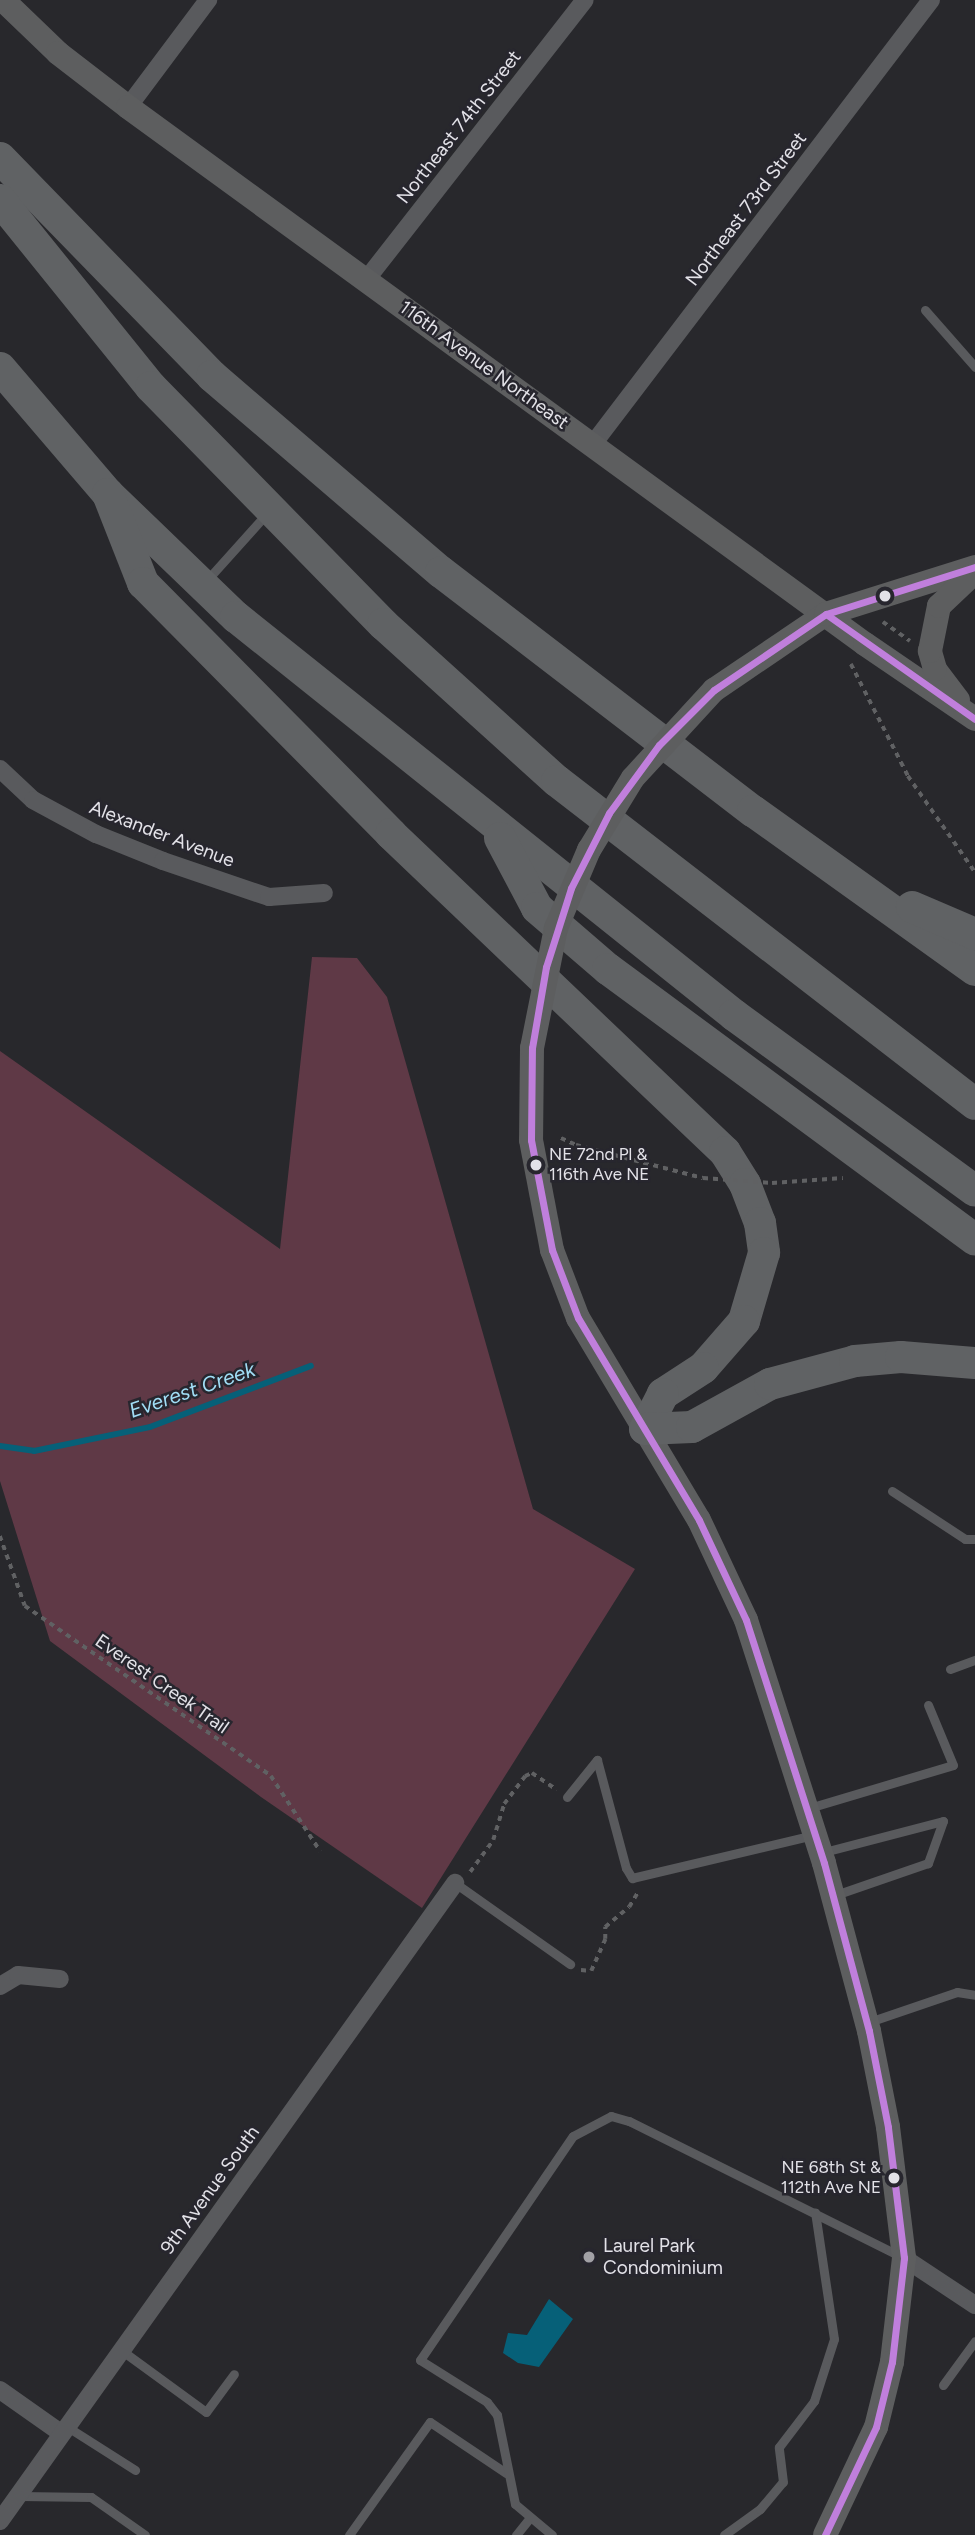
<!DOCTYPE html>
<html>
<head>
<meta charset="utf-8">
<style>
	body { margin:0 }
	#map { position:relative; width:975px; height:2535px; overflow:hidden; background:#28282c; font-family:Figtree,sans-serif }
	div>[style] { position:absolute }
	[style*='--x'] { left:calc(var(--x)*1px); top:calc(var(--y)*1px); width:calc(var(--w)*1px); rotate:calc(var(--a)*1deg) }
	.green>* { inset:0; background:#5f3946 }
	.water>* { inset:0; background:#066078 }
	.stream>* { height:6px; margin:-3px; padding:0 3px; transform-origin:3px; border-radius:3px; background:#066078 }
	.path>* { height:3.5px; margin-top:-1.75px; transform-origin:0; background:repeating-linear-gradient(90deg,#606163 0 5px,transparent 0 10px) }
	.lane>* { height:9px; margin:-4.5px; padding:0 4.5px; transform-origin:4.5px; border-radius:4.5px; background:#595a5d }
	.street>* { height:18px; margin:-9px; padding:0 9px; transform-origin:9px; border-radius:9px; background:#595a5d }
	.secondary>* { height:24px; margin:-12px; padding:0 12px; transform-origin:12px; border-radius:12px; background:#5d5e5f }
	.highway>* { height:32px; margin:-16px; padding:0 16px; transform-origin:16px; border-radius:16px; background:#606264 }
	.path-bridge>* { height:3.5px; margin-top:-1.75px; transform-origin:0; background:repeating-linear-gradient(90deg,#606163 0 5px,transparent 0 10px) }
	.secondary-bridge>* { height:24px; margin:-12px; padding:0 12px; transform-origin:12px; border-radius:12px; background:#5d5e5f }
	.bus-1>* { height:7px; margin:-3.5px; padding:0 3.5px; transform-origin:3.5px; border-radius:3.5px; background:#c07fdc }
	.dots>* { width:19px; height:19px; translate:-50% -50%; box-sizing:border-box; border:4px solid #27262e; border-radius:50% }
	span { translate:-50% -50%; white-space:nowrap; text-align:center; line-height:1.15; -webkit-text-stroke:5px #27262e; paint-order:stroke }
	.bus-label { font-size:17px; color:#e3e2e8 }
	.left { translate:0 -50%; text-align:left }
	.right { translate:-100% -50%; text-align:right }
	.street-label { font-size:19px; color:#e3e2e8 }
	.poi-label { font-size:19px; color:#e3e2e8 }
	.water-label { font-size:21px; color:#a0ddf5; font-style:italic }
</style>
</head>
<body>
<div id="map">
	<div class="green">
		<div style="clip-path:polygon(312px 957px,357px 958px,387px 997px,533px 1509px,635px 1569px,422px 1908px,261px 1797px,50px 1641px,0 1481px,0 1051px,280px 1249px)"></div>
	</div>
	<div class="water">
		<div style="clip-path:polygon(549px 2299px,573px 2319px,539px 2367px,518px 2363px,503px 2353px,508px 2333px,527px 2335px)"></div>
	</div>
	<div class="stream">
		<div style="--x:0;--y:1446;--w:34;--a:8"></div>
		<div style="--x:34;--y:1451;--w:118;--a:-11.7"></div>
		<div style="--x:150;--y:1427;--w:172;--a:-20.8"></div>
	</div>
	<div class="path">
		<div style="--x:883;--y:622;--w:33;--a:35"></div>
		<div style="--x:851;--y:664;--w:126;--a:63"></div>
		<div style="--x:908;--y:776;--w:117;--a:55.1"></div>
		<div style="--x:561;--y:1138;--w:17;--a:25"></div>
		<div style="--x:0;--y:1536;--w:74;--a:70.3"></div>
		<div style="--x:25;--y:1606;--w:299;--a:34.6"></div>
		<div style="--x:271;--y:1776;--w:90;--a:56.8"></div>
		<div style="--x:470;--y:1872;--w:39;--a:-54"></div>
		<div style="--x:493;--y:1840;--w:38;--a:-73"></div>
		<div style="--x:504;--y:1804;--w:35;--a:-53"></div>
		<div style="--x:525;--y:1776;--w:8;--a:-23"></div>
		<div style="--x:532;--y:1773;--w:30;--a:34"></div>
		<div style="--x:581;--y:1970;--w:10;--a:6"></div>
		<div style="--x:591;--y:1971;--w:35;--a:-66"></div>
		<div style="--x:605;--y:1939;--w:12;--a:-90"></div>
		<div style="--x:605;--y:1927;--w:31;--a:-40"></div>
		<div style="--x:629;--y:1907;--w:17;--a:-59"></div>
	</div>
	<div class="lane">
		<div style="--x:925;--y:310;--w:76;--a:48.7"></div>
		<div style="--x:207;--y:580;--w:91;--a:-48.1"></div>
		<div style="--x:892;--y:1491;--w:87;--a:33.3"></div>
		<div style="--x:965;--y:1539;--w:10;--a:0"></div>
		<div style="--x:950;--y:1669;--w:27;--a:-20"></div>
		<div style="--x:567;--y:1797;--w:48;--a:-51"></div>
		<div style="--x:597;--y:1760;--w:112;--a:75"></div>
		<div style="--x:626;--y:1868;--w:12;--a:59"></div>
		<div style="--x:632;--y:1878;--w:187;--a:-13.3"></div>
		<div style="--x:809;--y:1808;--w:150;--a:-16.6"></div>
		<div style="--x:953;--y:1765;--w:65;--a:-112.6"></div>
		<div style="--x:824;--y:1852;--w:123;--a:-14.6"></div>
		<div style="--x:943;--y:1821;--w:45;--a:109.7"></div>
		<div style="--x:928;--y:1863;--w:98;--a:161"></div>
		<div style="--x:455;--y:1883;--w:141;--a:35.2"></div>
		<div style="--x:869;--y:2022;--w:93;--a:-18.8"></div>
		<div style="--x:957;--y:1992;--w:18;--a:9"></div>
		<div style="--x:121;--y:2350;--w:105;--a:36.1"></div>
		<div style="--x:206;--y:2412;--w:47;--a:-53.6"></div>
		<div style="--x:943;--y:2385;--w:54;--a:-54"></div>
		<div style="--x:66;--y:2426;--w:82;--a:32.5"></div>
		<div style="--x:20;--y:2496;--w:71;--a:0.8"></div>
		<div style="--x:91;--y:2497;--w:66;--a:35.1"></div>
		<div style="--x:349;--y:2535;--w:139;--a:-54.4"></div>
		<div style="--x:430;--y:2422;--w:92;--a:33.9"></div>
		<div style="--x:516;--y:2535;--w:21;--a:-51"></div>
		<div style="--x:552;--y:2535;--w:48;--a:-140"></div>
		<div style="--x:515;--y:2504;--w:91;--a:-101.4"></div>
		<div style="--x:497;--y:2415;--w:16;--a:-128"></div>
		<div style="--x:487;--y:2402;--w:79;--a:-147.9"></div>
		<div style="--x:420;--y:2360;--w:271;--a:-55.7"></div>
		<div style="--x:573;--y:2136;--w:43;--a:-27.8"></div>
		<div style="--x:611;--y:2116;--w:19;--a:16"></div>
		<div style="--x:629;--y:2121;--w:305;--a:26.5"></div>
		<div style="--x:724;--y:2535;--w:44;--a:-35.8"></div>
		<div style="--x:760;--y:2509;--w:35;--a:-50"></div>
		<div style="--x:783;--y:2482;--w:35;--a:-97"></div>
		<div style="--x:779;--y:2447;--w:58;--a:-52.7"></div>
		<div style="--x:814;--y:2401;--w:65;--a:-72.1"></div>
		<div style="--x:834;--y:2339;--w:128;--a:-98.5"></div>
	</div>
	<div class="street">
		<div style="--x:128;--y:107;--w:134;--a:-53.2"></div>
		<div style="--x:366;--y:280;--w:355;--a:-52"></div>
		<div style="--x:593;--y:444;--w:558;--a:-52.72"></div>
		<div style="--x:0;--y:769;--w:45;--a:43.2"></div>
		<div style="--x:33;--y:800;--w:72;--a:28.4"></div>
		<div style="--x:96;--y:834;--w:72;--a:21.9"></div>
		<div style="--x:163;--y:861;--w:112;--a:18.8"></div>
		<div style="--x:269;--y:897;--w:55;--a:-4.2"></div>
		<div style="--x:0;--y:1986;--w:21;--a:-31"></div>
		<div style="--x:18;--y:1975;--w:42;--a:5.4"></div>
		<div style="--x:904;--y:2258;--w:85;--a:33.5"></div>
		<div style="--x:0;--y:2390;--w:75;--a:35.2"></div>
		<div style="--x:0;--y:2521;--w:784;--a:-54.5"></div>
	</div>
	<div class="secondary">
		<div style="--x:3;--y:0;--w:76;--a:43.9"></div>
		<div style="--x:58;--y:53;--w:88;--a:37.6"></div>
		<div style="--x:128;--y:107;--w:912;--a:36.08"></div>
		<div style="--x:865;--y:644;--w:133;--a:34.3"></div>
		<div style="--x:714;--y:690;--w:135;--a:-34.2"></div>
		<div style="--x:826;--y:614;--w:156;--a:-17.5"></div>
		<div style="--x:958;--y:700;--w:39;--a:-127"></div>
		<div style="--x:935;--y:669;--w:19;--a:-106"></div>
		<div style="--x:930;--y:651;--w:46;--a:-78.7"></div>
		<div style="--x:939;--y:606;--w:50;--a:-43.4"></div>
		<div style="--x:532;--y:1048;--w:92;--a:90.6"></div>
		<div style="--x:531;--y:1140;--w:112;--a:79.2"></div>
		<div style="--x:552;--y:1250;--w:73;--a:69.1"></div>
		<div style="--x:578;--y:1318;--w:235;--a:59.1"></div>
		<div style="--x:699;--y:1520;--w:110;--a:64.8"></div>
		<div style="--x:746;--y:1620;--w:255;--a:72.2"></div>
		<div style="--x:824;--y:1863;--w:174;--a:75"></div>
		<div style="--x:869;--y:2031;--w:98;--a:78.8"></div>
		<div style="--x:888;--y:2127;--w:132;--a:83"></div>
		<div style="--x:904;--y:2258;--w:105;--a:96.6"></div>
		<div style="--x:892;--y:2362;--w:67;--a:103.8"></div>
		<div style="--x:876;--y:2427;--w:119;--a:115.3"></div>
	</div>
	<div class="highway">
		<div style="--x:0;--y:158;--w:304;--a:45.8"></div>
		<div style="--x:212;--y:376;--w:301;--a:40.6"></div>
		<div style="--x:441;--y:572;--w:393;--a:37.5"></div>
		<div style="--x:753;--y:811;--w:273;--a:35.6"></div>
		<div style="--x:0;--y:200;--w:240;--a:51.1"></div>
		<div style="--x:151;--y:387;--w:332;--a:45.6"></div>
		<div style="--x:383;--y:624;--w:234;--a:42.1"></div>
		<div style="--x:557;--y:781;--w:528;--a:37.69"></div>
		<div style="--x:0;--y:368;--w:166;--a:49.4"></div>
		<div style="--x:108;--y:494;--w:178;--a:43.9"></div>
		<div style="--x:236;--y:617;--w:638;--a:38.63"></div>
		<div style="--x:734;--y:1015;--w:298;--a:36.1"></div>
		<div style="--x:108;--y:494;--w:96;--a:68.5"></div>
		<div style="--x:143;--y:583;--w:353;--a:45.3"></div>
		<div style="--x:391;--y:834;--w:461;--a:43.6"></div>
		<div style="--x:725;--y:1152;--w:38;--a:58"></div>
		<div style="--x:745;--y:1184;--w:42;--a:69"></div>
		<div style="--x:760;--y:1223;--w:30;--a:82"></div>
		<div style="--x:764;--y:1253;--w:71;--a:106.4"></div>
		<div style="--x:744;--y:1321;--w:62;--a:131.1"></div>
		<div style="--x:703;--y:1368;--w:48;--a:147"></div>
		<div style="--x:663;--y:1394;--w:39;--a:117"></div>
		<div style="--x:645;--y:1429;--w:47;--a:-2.4"></div>
		<div style="--x:692;--y:1427;--w:89;--a:-28.9"></div>
		<div style="--x:770;--y:1384;--w:88;--a:-15.1"></div>
		<div style="--x:855;--y:1361;--w:46;--a:-5"></div>
		<div style="--x:901;--y:1357;--w:74;--a:4.6"></div>
		<div style="--x:500;--y:838;--w:79;--a:62.1"></div>
		<div style="--x:537;--y:908;--w:94;--a:40.7"></div>
		<div style="--x:608;--y:969;--w:456;--a:36.4"></div>
		<div style="--x:912;--y:907;--w:69;--a:23.2"></div>
	</div>
	<div class="path-bridge">
		<div style="--x:576;--y:1145;--w:131;--a:14.6"></div>
		<div style="--x:703;--y:1178;--w:69;--a:4.1"></div>
		<div style="--x:772;--y:1183;--w:71;--a:-4"></div>
	</div>
	<div class="secondary-bridge">
		<div style="--x:532;--y:1048;--w:122;--a:-78.7"></div>
		<div style="--x:556;--y:928;--w:85;--a:-67.1"></div>
		<div style="--x:589;--y:850;--w:84;--a:-58.6"></div>
		<div style="--x:633;--y:778;--w:120;--a:-47.4"></div>
	</div>
	<div class="bus-1">
		<div style="--x:826;--y:614;--w:182;--a:35.2"></div>
		<div style="--x:825;--y:2535;--w:119;--a:-64.7"></div>
		<div style="--x:876;--y:2427;--w:67;--a:-76.2"></div>
		<div style="--x:892;--y:2362;--w:105;--a:-83.4"></div>
		<div style="--x:904;--y:2258;--w:132;--a:-97"></div>
		<div style="--x:888;--y:2127;--w:98;--a:-101.2"></div>
		<div style="--x:869;--y:2031;--w:174;--a:-105"></div>
		<div style="--x:824;--y:1863;--w:255;--a:-107.8"></div>
		<div style="--x:746;--y:1620;--w:110;--a:-115.2"></div>
		<div style="--x:699;--y:1520;--w:235;--a:-120.9"></div>
		<div style="--x:578;--y:1318;--w:73;--a:-110.9"></div>
		<div style="--x:552;--y:1250;--w:112;--a:-100.8"></div>
		<div style="--x:531;--y:1140;--w:92;--a:-89.4"></div>
		<div style="--x:532;--y:1048;--w:82;--a:-80.2"></div>
		<div style="--x:546;--y:967;--w:83;--a:-72.4"></div>
		<div style="--x:571;--y:888;--w:84;--a:-63.1"></div>
		<div style="--x:609;--y:813;--w:84;--a:-53.7"></div>
		<div style="--x:659;--y:745;--w:78;--a:-45"></div>
		<div style="--x:714;--y:690;--w:135;--a:-34.2"></div>
		<div style="--x:826;--y:614;--w:156;--a:-17.5"></div>
	</div>
	<div class="dots">
		<div style="left:885px;top:596px;background:#e3e2e8"></div>
		<div style="left:536px;top:1165px;background:#e3e2e8"></div>
		<div style="left:894px;top:2178px;background:#e3e2e8"></div>
		<div style="left:589px;top:2257px;background:#a2a1a6"></div>
	</div>
	<div class="bus-label">
		<span class="left" style="left:549px;top:1165px">NE 72nd Pl &amp;<br>116th Ave NE</span>
		<span class="right" style="left:881px;top:2178px">NE 68th St &amp;<br>112th Ave NE</span>
	</div>
	<div class="street-label">
		<span style="left:459px;top:127px;rotate:-52deg">Northeast 74th Street</span>
		<span style="left:746px;top:209px;rotate:-53deg">Northeast 73rd Street</span>
		<span style="left:484px;top:365px;rotate:36deg">116th Avenue Northeast</span>
		<span style="left:162px;top:834px;rotate:21deg">Alexander Avenue</span>
		<span style="left:162px;top:1684px;rotate:35deg">Everest Creek Trail</span>
		<span style="left:210px;top:2190px;rotate:-54deg">9th Avenue South</span>
	</div>
	<div class="poi-label">
		<span class="left" style="left:603px;top:2257px">Laurel Park<br>Condominium</span>
	</div>
	<div class="water-label">
		<span style="left:192px;top:1390px;rotate:-19deg">Everest Creek</span>
	</div>
</div>
</body>
</html>
